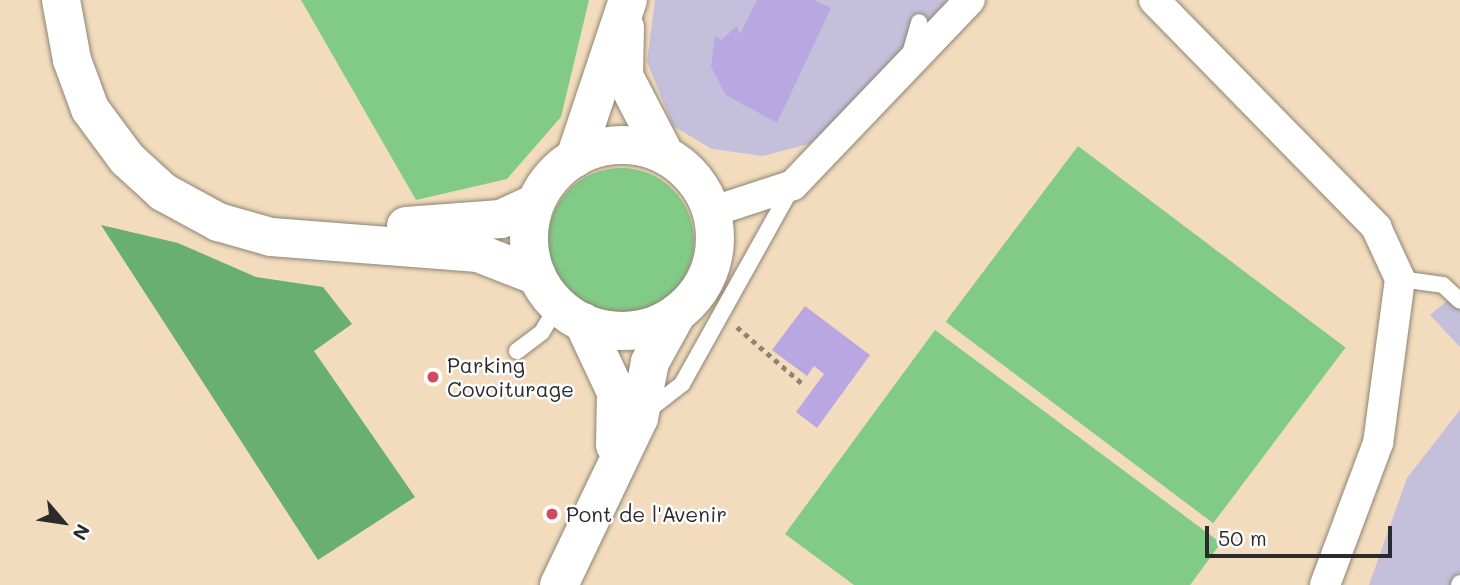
<!DOCTYPE html>
<html>
<head>
<meta charset="utf-8">
<style>
	body { margin:0 }
	#map { position:relative; width:1460px; height:585px; overflow:hidden; background:#f2dcbd; font-family:Mali,sans-serif }
	div>[style] { position:absolute }
	[style*='--x'] { left:calc(var(--x)*1px); top:calc(var(--y)*1px); width:calc(var(--w)*1px); rotate:calc(var(--a)*1deg) }
	.industrial>* { inset:0; background:#c4c0db }
	.green>* { inset:0; background:#82cb87; transform-origin:0 0 }
	.round { border-radius:50% }
	.forest>* { inset:0; background:#69af74 }
	.building>* { inset:0; background:#b8a7e0 }
	.path>* { height:4.5px; margin-top:-2.25px; transform-origin:0; background:repeating-linear-gradient(90deg,#8e8474 0 5px,transparent 0 10px) }
	.roads { filter:drop-shadow(0 0 2px #8e8474) drop-shadow(0 0 2px #8e8474) }
	.service>* { height:16px; margin:-8px; padding:0 8px; transform-origin:8px; border-radius:8px; background:#fff }
	.minor>* { height:30px; margin:-15px; padding:0 15px; transform-origin:15px; border-radius:15px; background:#fff }
	.primary>* { height:38px; margin:-19px; padding:0 19px; transform-origin:19px; border-radius:19px; background:#fff }
	.primary>.ring { margin:-19px; padding:0; box-sizing:content-box; background:none; border:38px solid #fff; border-radius:50% }
	.dots>* { width:19px; height:19px; translate:-50% -50%; box-sizing:border-box; border:4px solid #fff; border-radius:50% }
	span { translate:-50% -50%; white-space:nowrap; text-align:center; line-height:1.15; -webkit-text-stroke:5px #fff; paint-order:stroke }
	.poi-label { font-size:21px; color:#2b2b2b }
	.left { translate:0 -50%; text-align:left }
	.north { position:absolute; left:28px; top:487px; width:70px; height:70px; -webkit-text-stroke:5px #fff; paint-order:stroke; rotate:119deg; font-size:19px; font-weight:700; line-height:28px; text-align:center; color:#2b2b2b }
	.north::after { content:''; display:block; margin:auto; width:24px; height:32px; background:#2b2b2b; clip-path:polygon(50% 0,100% 100%,50% 72%,0 100%) }
	.scale { position:absolute; left:1205px; top:526px; width:187px; height:32px; box-sizing:border-box; border:4px solid #2b2b2b; border-top:0; padding-left:9px; font-size:21px; line-height:24px; white-space:nowrap; color:#2b2b2b; -webkit-text-stroke:5px #fff; paint-order:stroke }
</style>
</head>
<body>
<div id="map">
	<div class="industrial">
		<div style="clip-path:polygon(655px 0,955px 0,816px 142px,763px 156px,712px 149px,673px 126px,647px 62px)"></div>
		<div style="clip-path:polygon(1460px 290px,1460px 347px,1430px 315px)"></div>
		<div style="clip-path:polygon(1460px 410px,1460px 585px,1369px 585px,1407px 478px)"></div>
	</div>
	<div class="green">
		<div style="clip-path:polygon(301px 0,589px 0,561px 117px,507px 179px,416px 200px)"></div>
		<div style="left:1078px;top:146px;width:335px;height:220px;rotate:37deg"></div>
		<div class="round" style="left:548px;top:168px;width:146px;height:146px"></div>
		<div style="clip-path:polygon(935px 330px,1221px 543px,1190px 585px,854px 585px,785px 534px)"></div>
	</div>
	<div class="forest">
		<div style="clip-path:polygon(101px 225px,178px 243px,256px 277px,323px 287px,352px 324px,314px 351px,415px 497px,318px 560px)"></div>
	</div>
	<div class="building">
		<div style="clip-path:polygon(757px 0,814px 0,831px 8px,777px 123px,726px 95px,711px 67px,715px 36px,721px 40px,737px 26px,740px 34px)"></div>
		<div style="clip-path:polygon(805px 306px,870px 355px,817px 428px,796px 412px,824px 374px,814px 366px,807px 376px,772px 350px)"></div>
	</div>
	<div class="path">
		<div style="--x:737;--y:327;--w:90;--a:40.9"></div>
	</div>
	<div class="roads">
		<div class="service">
			<div style="--x:910;--y:54;--w:33;--a:-74"></div>
			<div style="--x:1400;--y:279;--w:43;--a:7.9"></div>
			<div style="--x:1443;--y:285;--w:23;--a:43"></div>
			<div style="--x:517;--y:351;--w:31;--a:-37"></div>
			<div style="--x:542;--y:332;--w:31;--a:-59"></div>
			<div style="--x:646;--y:412;--w:46;--a:-37.9"></div>
			<div style="--x:682;--y:384;--w:226;--a:-60.8"></div>
			<div style="--x:1459;--y:585;--w:2;--a:-63"></div>
		</div>
		<div class="minor">
			<div style="--x:1154;--y:0;--w:318;--a:45.6"></div>
			<div style="--x:1376;--y:227;--w:57;--a:65.2"></div>
			<div style="--x:1400;--y:279;--w:165;--a:97.6"></div>
			<div style="--x:1378;--y:443;--w:152;--a:110.5"></div>
			<div style="--x:711;--y:212;--w:86;--a:-18.2"></div>
			<div style="--x:793;--y:185;--w:256;--a:-46.3"></div>
		</div>
		<div class="primary">
			<div style="--x:61;--y:0;--w:61;--a:79.6"></div>
			<div style="--x:72;--y:60;--w:52;--a:69.8"></div>
			<div style="--x:90;--y:109;--w:62;--a:53.5"></div>
			<div style="--x:127;--y:159;--w:49;--a:42.5"></div>
			<div style="--x:163;--y:192;--w:63;--a:28.6"></div>
			<div style="--x:218;--y:222;--w:55;--a:15.8"></div>
			<div style="--x:271;--y:237;--w:208;--a:4.4"></div>
			<div style="--x:478;--y:253;--w:63;--a:21.3"></div>
			<div style="--x:625;--y:28;--w:48;--a:91.2"></div>
			<div style="--x:624;--y:76;--w:89;--a:62.6"></div>
			<div class="ring" style="left:529px;top:145px;width:148px;height:148px"></div>
			<div style="--x:575;--y:158;--w:167;--a:-71.5"></div>
			<div style="--x:406;--y:226;--w:95;--a:-4.2"></div>
			<div style="--x:501;--y:219;--w:38;--a:-25"></div>
			<div style="--x:583;--y:322;--w:77;--a:64.8"></div>
			<div style="--x:616;--y:392;--w:53;--a:91.1"></div>
			<div style="--x:559;--y:585;--w:185;--a:-64.4"></div>
			<div style="--x:639;--y:418;--w:57;--a:-78.9"></div>
			<div style="--x:650;--y:362;--w:56;--a:-61.1"></div>
		</div>
	</div>
	<div class="dots">
		<div style="left:433px;top:377px;background:#d1495b"></div>
		<div style="left:552px;top:514px;background:#d1495b"></div>
	</div>
	<div class="poi-label">
		<span class="left" style="left:447px;top:377px">Parking<br>Covoiturage</span>
		<span class="left" style="left:566px;top:514px">Pont de l'Avenir</span>
	</div>
	<div class="north">N</div>
	<div class="scale">50 m</div>
</div>
</body>
</html>
